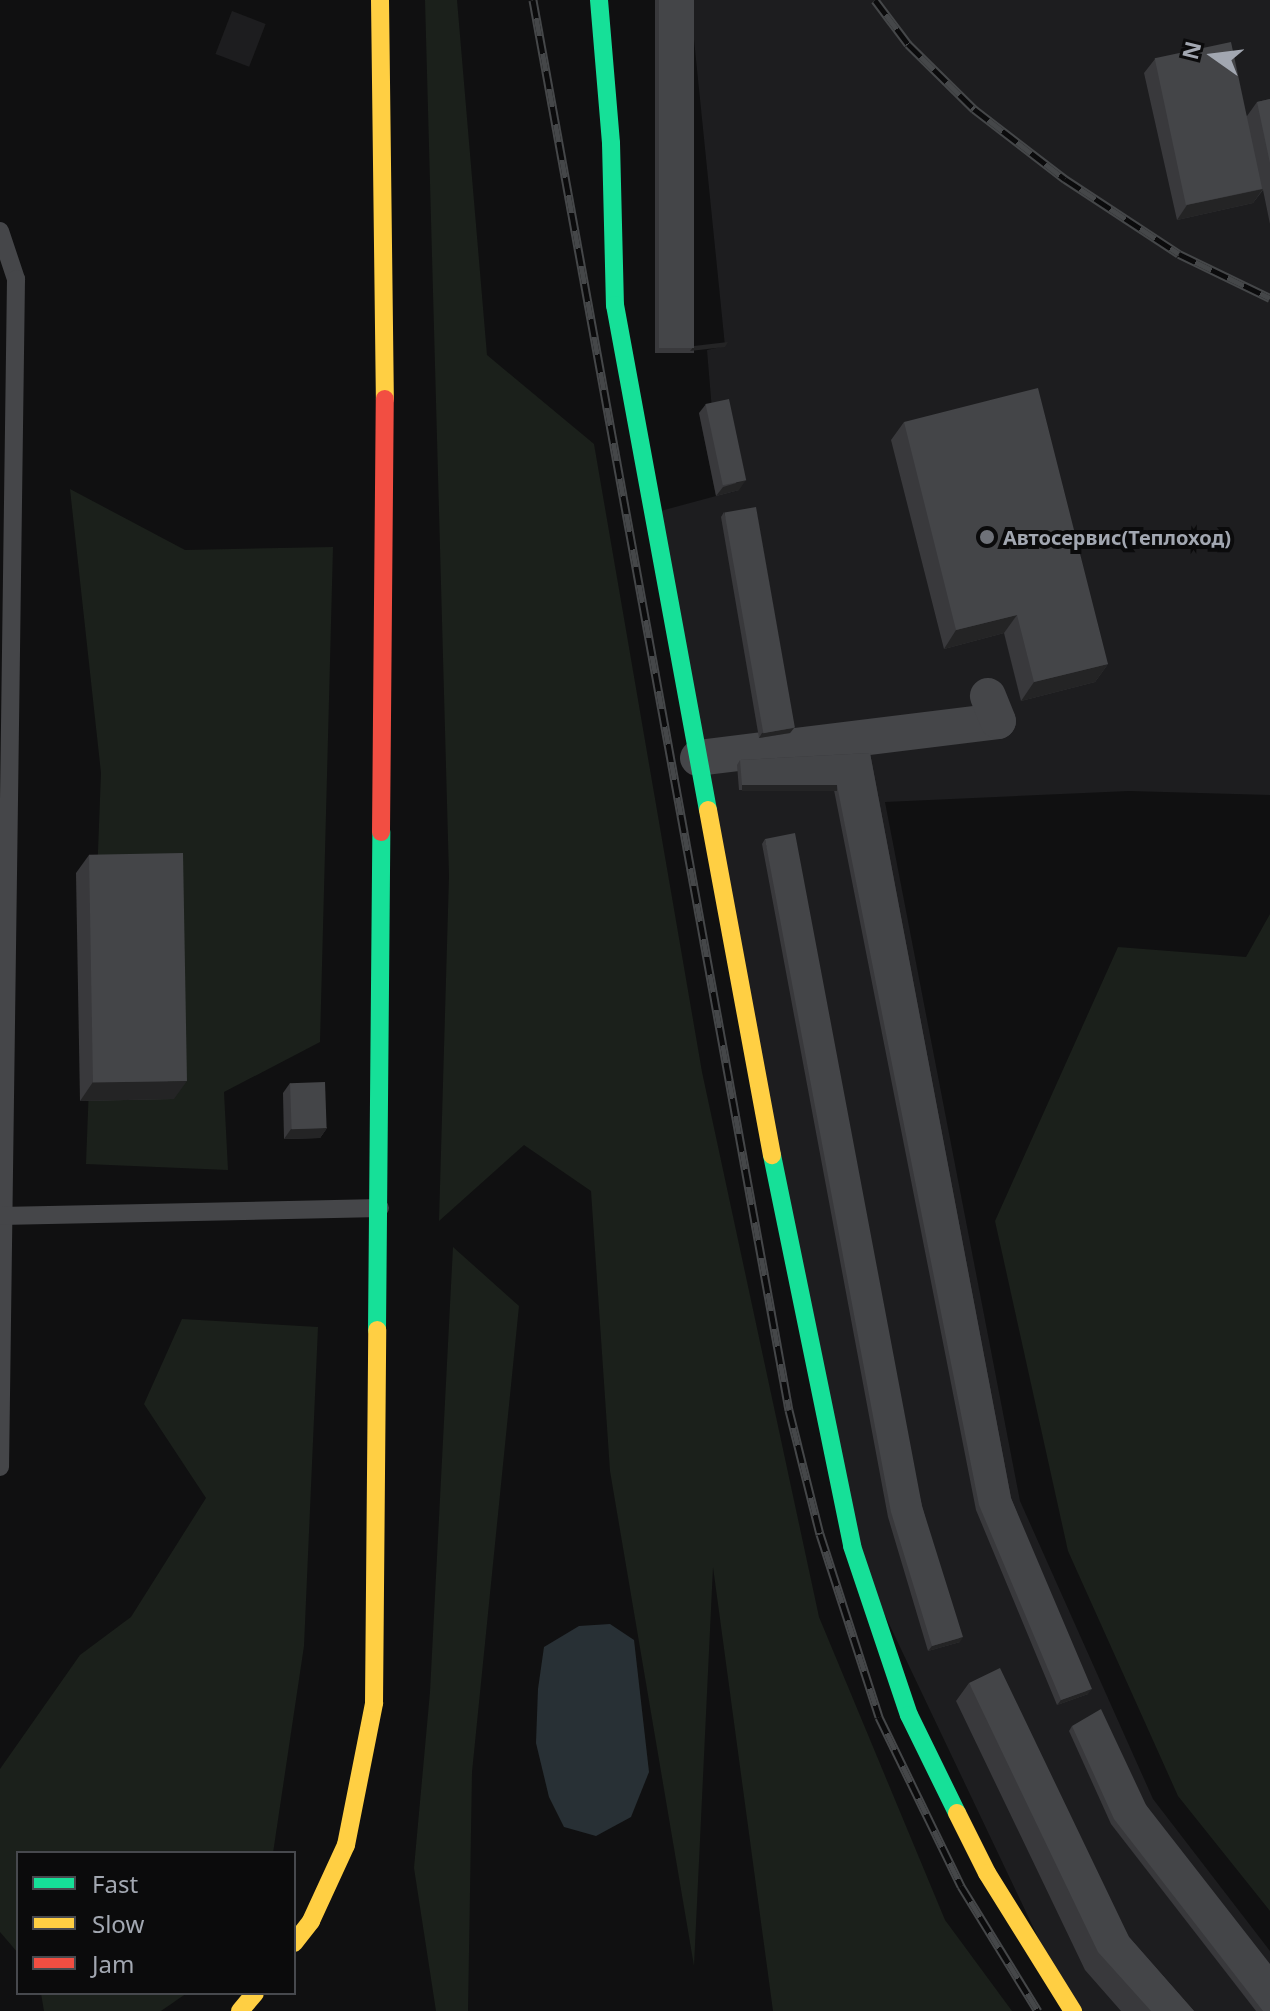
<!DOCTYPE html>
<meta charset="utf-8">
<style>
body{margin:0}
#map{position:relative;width:1270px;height:2011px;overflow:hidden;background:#101011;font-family:"Noto Sans",sans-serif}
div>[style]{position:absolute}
.built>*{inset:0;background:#1d1d1f;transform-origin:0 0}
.green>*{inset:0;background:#1b201b}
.water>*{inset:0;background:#283035}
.lane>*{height:18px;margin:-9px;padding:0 9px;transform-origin:9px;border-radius:9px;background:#454649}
.street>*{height:36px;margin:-18px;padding:0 18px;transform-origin:18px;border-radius:18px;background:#454649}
.fast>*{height:18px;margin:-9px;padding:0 9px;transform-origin:9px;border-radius:9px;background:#16e098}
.slow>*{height:18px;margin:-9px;padding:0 9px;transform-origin:9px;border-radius:9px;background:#ffcf43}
.jam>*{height:18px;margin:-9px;padding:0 9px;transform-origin:9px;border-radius:9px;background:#f24e42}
.rail>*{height:9px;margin-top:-4.5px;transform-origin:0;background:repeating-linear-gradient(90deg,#0b0b0c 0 18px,#454749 0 36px);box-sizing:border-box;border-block:2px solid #454749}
.wall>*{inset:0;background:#39393c;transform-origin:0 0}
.shaded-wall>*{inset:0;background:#242425;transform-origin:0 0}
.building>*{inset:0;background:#444548;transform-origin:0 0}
.dots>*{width:22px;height:22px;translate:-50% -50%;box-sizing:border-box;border:4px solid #0b0b0c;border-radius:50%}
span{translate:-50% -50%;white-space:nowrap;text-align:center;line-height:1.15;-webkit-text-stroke:8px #0b0b0c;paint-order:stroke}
.poi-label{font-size:20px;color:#a2a7b1;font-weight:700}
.left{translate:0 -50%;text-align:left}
.legend{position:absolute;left:16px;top:1851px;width:280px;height:144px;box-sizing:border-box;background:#0b0b0c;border:2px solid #47494e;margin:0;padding:10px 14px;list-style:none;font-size:24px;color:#a2a7b1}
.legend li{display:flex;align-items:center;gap:16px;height:40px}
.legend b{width:40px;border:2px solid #47494e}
.north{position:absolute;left:1174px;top:16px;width:80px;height:80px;-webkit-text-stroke:6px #0b0b0c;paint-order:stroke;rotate:284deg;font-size:22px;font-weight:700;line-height:32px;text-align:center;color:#a2a7b1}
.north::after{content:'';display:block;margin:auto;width:28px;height:36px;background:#a2a7b1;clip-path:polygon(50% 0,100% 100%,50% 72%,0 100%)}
</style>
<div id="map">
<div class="built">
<div style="clip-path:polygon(690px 0,1270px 0,1270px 795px,1129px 791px,885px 802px,1020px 1501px,1153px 1799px,1270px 1951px,1270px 2011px,1073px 2011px,852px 1546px,653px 513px,716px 496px,699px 413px,712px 410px,707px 350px,725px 346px)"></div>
<div style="left:232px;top:11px;width:36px;height:46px;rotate:21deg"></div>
</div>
<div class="green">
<div style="clip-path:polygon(425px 0,457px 0,487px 355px,594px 444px,702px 1072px,819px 1617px,945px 1920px,1012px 2011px,773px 2011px,713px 1567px,694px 1966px,610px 1471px,591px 1191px,524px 1145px,439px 1221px,449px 876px)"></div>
<div style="clip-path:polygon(70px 489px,185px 550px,333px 547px,320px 1042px,224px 1092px,228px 1170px,86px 1164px,101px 773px)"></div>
<div style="clip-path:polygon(1270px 914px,1270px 1911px,1178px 1796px,1068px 1551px,995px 1221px,1118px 947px,1246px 957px)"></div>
<div style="clip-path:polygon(453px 1247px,519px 1306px,472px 1772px,468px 2011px,436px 2011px,414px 1868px,430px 1692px)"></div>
<div style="clip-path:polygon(182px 1319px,318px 1327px,304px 1646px,273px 1853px,18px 1853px,18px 1953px,0 1932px,0 1769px,80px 1655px,131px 1617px,206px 1498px,144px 1404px)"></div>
<div style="clip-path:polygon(41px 1993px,187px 1993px,161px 2011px,44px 2011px)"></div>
</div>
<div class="water">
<div style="clip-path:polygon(610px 1624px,634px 1640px,649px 1772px,631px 1817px,596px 1836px,564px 1827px,549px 1797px,536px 1743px,538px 1689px,544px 1647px,579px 1626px)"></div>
</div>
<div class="lane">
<div style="left:0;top:231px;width:51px;rotate:71.6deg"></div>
<div style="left:16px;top:279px;width:1188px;rotate:90.77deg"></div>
<div style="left:0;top:1216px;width:380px;rotate:-1.2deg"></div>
</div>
<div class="street">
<div style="left:698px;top:758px;width:302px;rotate:-7deg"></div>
<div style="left:998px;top:721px;width:27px;rotate:-112deg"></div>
</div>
<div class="fast">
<div style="left:599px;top:0;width:144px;rotate:85.2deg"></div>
<div style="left:611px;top:143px;width:162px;rotate:88.6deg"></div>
<div style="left:615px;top:305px;width:513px;rotate:79.57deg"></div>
<div style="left:772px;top:1155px;width:399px;rotate:78.4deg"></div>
<div style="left:852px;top:1546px;width:178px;rotate:71.4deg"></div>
<div style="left:909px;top:1715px;width:109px;rotate:63.9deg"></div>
<div style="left:377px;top:1330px;width:498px;rotate:-89.5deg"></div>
</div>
<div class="slow">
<div style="left:380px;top:0;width:399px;rotate:89.3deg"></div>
<div style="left:708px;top:810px;width:351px;rotate:79.5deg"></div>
<div style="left:957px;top:1813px;width:67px;rotate:63.4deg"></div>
<div style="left:987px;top:1873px;width:163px;rotate:58.1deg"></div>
<div style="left:294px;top:1943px;width:28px;rotate:-52deg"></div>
<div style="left:311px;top:1921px;width:84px;rotate:-65.3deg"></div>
<div style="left:346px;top:1845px;width:145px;rotate:-78.8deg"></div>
<div style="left:374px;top:1703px;width:373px;rotate:-89.5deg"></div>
<div style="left:240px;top:2011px;width:23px;rotate:-50deg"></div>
</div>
<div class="jam">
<div style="left:381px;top:832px;width:433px;rotate:-89.5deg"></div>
</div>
<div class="rail">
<div style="left:533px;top:0;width:1433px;rotate:79.71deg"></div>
<div style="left:789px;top:1410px;width:128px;rotate:76deg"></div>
<div style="left:820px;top:1534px;width:192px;rotate:72.1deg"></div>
<div style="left:879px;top:1717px;width:188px;rotate:64.1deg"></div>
<div style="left:961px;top:1886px;width:147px;rotate:58.4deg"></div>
<div style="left:875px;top:0;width:55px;rotate:53.1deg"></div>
<div style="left:908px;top:44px;width:93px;rotate:44.6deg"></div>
<div style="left:974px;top:109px;width:115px;rotate:37.6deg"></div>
<div style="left:1065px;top:179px;width:136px;rotate:33.3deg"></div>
<div style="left:1179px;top:254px;width:101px;rotate:25.8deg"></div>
</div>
<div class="wall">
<div style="left:655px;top:0;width:39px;height:353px"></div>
<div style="clip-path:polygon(1155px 59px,1247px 116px,1257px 102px,1270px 99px,1270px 224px,1263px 190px,1253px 203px,1177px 220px,1144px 73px)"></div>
<div style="clip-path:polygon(706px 404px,739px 490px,716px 496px,699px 413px)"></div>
<div style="clip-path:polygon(904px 422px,1108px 664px,1095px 682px,1021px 701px,1004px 633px,944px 649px,891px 440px)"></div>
<div style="clip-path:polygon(724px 512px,794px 728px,790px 733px,759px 738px,721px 517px)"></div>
<div style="clip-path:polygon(870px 753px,1011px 1498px,1088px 1694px,1057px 1705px,976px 1510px,834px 790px,739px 790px,737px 765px,740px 760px)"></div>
<div style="clip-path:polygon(765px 839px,922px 1506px,960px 1642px,928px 1651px,888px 1517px,762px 844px)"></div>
<div style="clip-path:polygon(89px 855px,174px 1099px,80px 1101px,76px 873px)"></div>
<div style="clip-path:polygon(290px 1083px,327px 1128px,320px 1138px,284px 1139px,283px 1093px)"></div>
<div style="clip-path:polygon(969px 1683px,1129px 1937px,1194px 2011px,1121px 2011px,1085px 1970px,956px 1701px)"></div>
<div style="clip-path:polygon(1072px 1726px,1146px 1805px,1270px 2011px,1256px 2011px,1111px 1824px,1069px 1731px)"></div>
</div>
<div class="shaded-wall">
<div style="clip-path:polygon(1263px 189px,1253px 203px,1177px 220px,1187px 205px)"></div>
<div style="clip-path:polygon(728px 342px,725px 347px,690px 351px,694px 346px)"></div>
<div style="clip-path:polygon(746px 480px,739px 490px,716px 496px,723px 487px)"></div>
<div style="clip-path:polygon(1017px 615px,1004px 633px,944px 649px,956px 630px)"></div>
<div style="clip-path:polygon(1108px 664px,1095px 682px,1021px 701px,1034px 682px)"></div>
<div style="clip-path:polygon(794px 728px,790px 733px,759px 738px,762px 733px)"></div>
<div style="left:742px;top:785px;width:95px;height:6px"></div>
<div style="clip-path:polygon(187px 1081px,174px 1099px,80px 1101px,93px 1082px)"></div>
<div style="clip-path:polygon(327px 1128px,320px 1138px,284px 1139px,291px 1129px)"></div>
<div style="clip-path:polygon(963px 1637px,960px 1642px,928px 1651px,932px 1646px)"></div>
<div style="clip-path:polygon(1092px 1689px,1088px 1694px,1057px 1705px,1061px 1700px)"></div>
</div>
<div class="building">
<div style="left:659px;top:0;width:35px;height:348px"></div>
<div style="left:1231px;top:42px;width:150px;height:78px;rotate:78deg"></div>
<div style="clip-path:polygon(1270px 99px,1270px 163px,1257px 102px)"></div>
<div style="clip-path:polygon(1038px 388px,1108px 664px,1034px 682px,1017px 615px,956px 630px,904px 422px)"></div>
<div style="left:729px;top:399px;width:83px;height:24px;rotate:78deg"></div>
<div style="left:756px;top:507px;width:224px;height:32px;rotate:80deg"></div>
<div style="clip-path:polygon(870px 753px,1011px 1498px,1092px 1689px,1061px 1700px,979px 1505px,837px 785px,742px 785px,740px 760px)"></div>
<div style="clip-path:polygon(795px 833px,922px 1506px,963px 1637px,932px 1646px,891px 1512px,765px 839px)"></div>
<div style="left:183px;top:853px;width:228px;height:94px;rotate:89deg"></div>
<div style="left:325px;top:1082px;width:46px;height:35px;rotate:88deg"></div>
<div style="clip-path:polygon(1000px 1668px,1129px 1937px,1194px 2011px,1151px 2011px,1098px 1952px,969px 1683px)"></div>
<div style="clip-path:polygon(1101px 1709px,1146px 1805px,1270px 1964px,1270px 2011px,1263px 2011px,1114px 1819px,1072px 1726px)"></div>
</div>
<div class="dots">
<div style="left:987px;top:537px;background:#6f7279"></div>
</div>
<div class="poi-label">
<span class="left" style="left:1003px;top:537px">Автосервис(Теплоход)</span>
</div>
<ul class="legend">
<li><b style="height:10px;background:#16e098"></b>Fast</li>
<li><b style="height:10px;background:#ffcf43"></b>Slow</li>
<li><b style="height:10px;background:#f24e42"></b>Jam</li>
</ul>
<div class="north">N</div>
</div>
